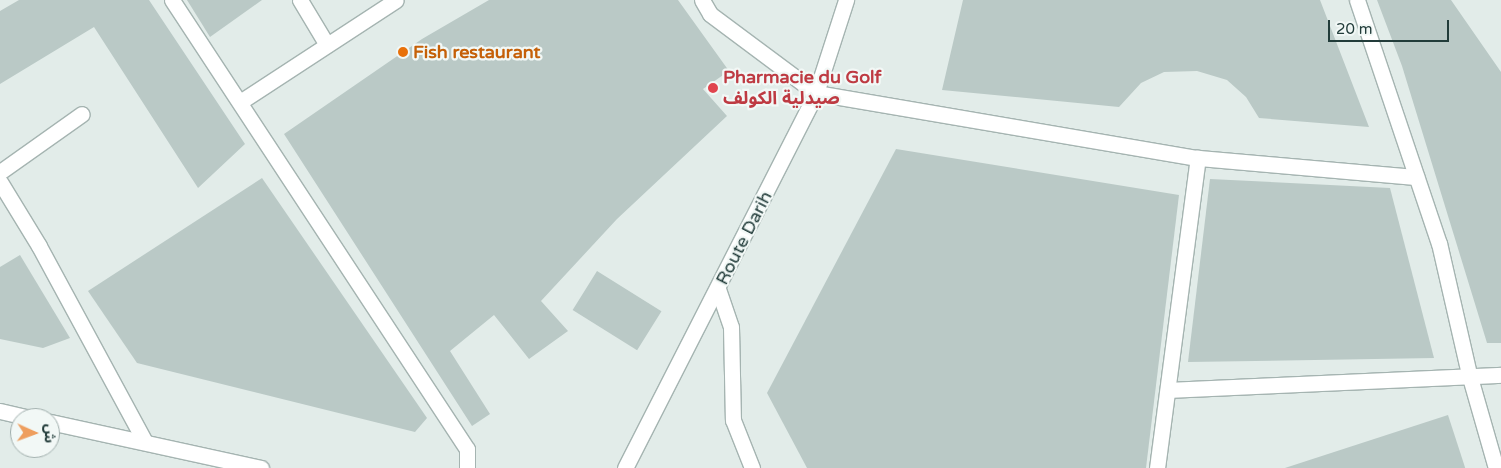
<!DOCTYPE html>
<meta charset="utf-8">
<style>
body{margin:0}
#map{position:relative;width:1501px;height:468px;overflow:hidden;background:#e2ece9;font-family:"Varela Round","Noto Sans Arabic",sans-serif}
div>[style]{position:absolute}
.building>*{inset:0;background:#bac9c6;transform-origin:0 0}
.roads{filter:drop-shadow(1px 0 #a5b4b1) drop-shadow(-1px 0 #a5b4b1) drop-shadow(0 1px #a5b4b1) drop-shadow(0 -1px #a5b4b1)}
.service>*{height:15px;margin:-7.5px;padding:0 7.5px;transform-origin:7.5px;border-radius:7.5px;background:#fff}
.minor>*{height:15px;margin:-7.5px;padding:0 7.5px;transform-origin:7.5px;border-radius:7.5px;background:#fff}
.tertiary>*{height:15px;margin:-7.5px;padding:0 7.5px;transform-origin:7.5px;border-radius:7.5px;background:#fff}
.secondary>*{height:15px;margin:-7.5px;padding:0 7.5px;transform-origin:7.5px;border-radius:7.5px;background:#fff}
.dots>*{width:14px;height:14px;translate:-50% -50%;box-sizing:border-box;border:2px solid #f2f8f6;border-radius:50%}
span{translate:-50% -50%;white-space:nowrap;text-align:center;line-height:1.15;-webkit-text-stroke:4.5px #f2f8f6;paint-order:stroke}
.food-label{font-size:18px;color:#c56008;font-weight:700}
.left{translate:0 -50%;text-align:left}
.health-label{font-size:18px;color:#be3a42;font-weight:700}
.street-label{font-size:18px;color:#223c3a}
.north{position:absolute;left:10px;top:408px;width:50px;height:50px;box-sizing:border-box;background:#f2f8f6;border:1px solid #9fadab;border-radius:50%;rotate:92deg;font-size:14px;font-weight:700;line-height:20px;text-align:center;color:#223c3a}
.north::after{content:'';display:block;margin:auto;width:18px;height:22px;background:#ee9e5e;clip-path:polygon(50% 0,100% 100%,50% 72%,0 100%)}
.scale{position:absolute;left:1328px;top:20px;width:121px;height:22px;box-sizing:border-box;border:2px solid #223c3a;border-top:0;padding-left:6px;font-size:15px;line-height:18px;white-space:nowrap;color:#223c3a;-webkit-text-stroke:4px #f2f8f6;paint-order:stroke}
</style>
<div id="map">
<div class="building">
<div style="clip-path:polygon(19px 0,149px 0,245px 144px,198px 188px,94px 27px,0 84px,0 11px)"></div>
<div style="clip-path:polygon(187px 0,262px 0,210px 37px)"></div>
<div style="clip-path:polygon(489px 0,678px 0,729px 71px,703px 89px,727px 116px,617px 219px,541px 301px,568px 331px,529px 359px,494px 315px,450px 351px,490px 414px,472px 426px,284px 134px,422px 39px)"></div>
<div style="clip-path:polygon(963px 0,1320px 0,1369px 127px,1259px 118px,1246px 97px,1227px 80px,1197px 71px,1164px 72px,1141px 83px,1119px 107px,942px 90px)"></div>
<div style="clip-path:polygon(1377px 0,1451px 0,1501px 72px,1501px 343px,1487px 343px,1402px 66px)"></div>
<div style="clip-path:polygon(896px 149px,1179px 195px,1146px 468px,807px 468px,767px 393px)"></div>
<div style="clip-path:polygon(262px 178px,427px 418px,415px 432px,137px 363px,88px 291px)"></div>
<div style="clip-path:polygon(1210px 179px,1390px 188px,1434px 358px,1188px 362px)"></div>
<div style="clip-path:polygon(20px 255px,70px 338px,43px 348px,0 339px,0 267px)"></div>
<div style="left:597px;top:271px;width:76px;height:46px;rotate:32deg"></div>
<div style="left:1448px;top:415px;width:56px;height:267px;rotate:72deg"></div>
</div>
<div class="roads">
<div class="service">
<div style="left:300px;top:0;width:52px;rotate:59deg"></div>
<div style="left:1357px;top:0;width:256px;rotate:71.4deg"></div>
<div style="left:1439px;top:243px;width:134px;rotate:77.1deg"></div>
<div style="left:1469px;top:374px;width:98px;rotate:74deg"></div>
<div style="left:816px;top:93px;width:387px;rotate:9.7deg"></div>
<div style="left:1198px;top:158px;width:219px;rotate:5deg"></div>
<div style="left:0;top:172px;width:100px;rotate:-35.3deg"></div>
<div style="left:0;top:182px;width:75px;rotate:58.6deg"></div>
<div style="left:39px;top:246px;width:223px;rotate:61.6deg"></div>
<div style="left:1169px;top:390px;width:332px;rotate:-2.6deg"></div>
<div style="left:1157px;top:468px;width:313px;rotate:-82.5deg"></div>
</div>
<div class="minor">
<div style="left:172px;top:0;width:537px;rotate:56.69deg"></div>
<div style="left:467px;top:449px;width:19px;rotate:90deg"></div>
<div style="left:702px;top:0;width:16px;rotate:60deg"></div>
<div style="left:710px;top:14px;width:132px;rotate:36.7deg"></div>
<div style="left:240px;top:102px;width:186px;rotate:-33.2deg"></div>
</div>
<div class="tertiary">
<div style="left:625px;top:468px;width:421px;rotate:-63deg"></div>
<div style="left:816px;top:93px;width:98px;rotate:-72.1deg"></div>
</div>
<div class="secondary">
<div style="left:718px;top:289px;width:40px;rotate:71.1deg"></div>
<div style="left:731px;top:327px;width:93px;rotate:88.8deg"></div>
<div style="left:733px;top:420px;width:52px;rotate:68.4deg"></div>
<div style="left:0;top:411px;width:32px;rotate:13deg"></div>
<div style="left:50px;top:422px;width:216px;rotate:12.3deg"></div>
</div>
</div>
<div class="dots">
<div style="left:403px;top:52px;background:#e8710a"></div>
<div style="left:713px;top:88px;background:#e0444e"></div>
</div>
<div class="food-label">
<span class="left" style="left:413px;top:52px">Fish restaurant</span>
</div>
<div class="health-label">
<span class="left" style="left:723px;top:88px">Pharmacie du Golf<br>صيدلية الكولف</span>
</div>
<div class="street-label">
<span style="left:744px;top:238px;rotate:-63deg">Route Darih</span>
</div>
<div class="north">ش</div>
<div class="scale">20 m</div>
</div>
